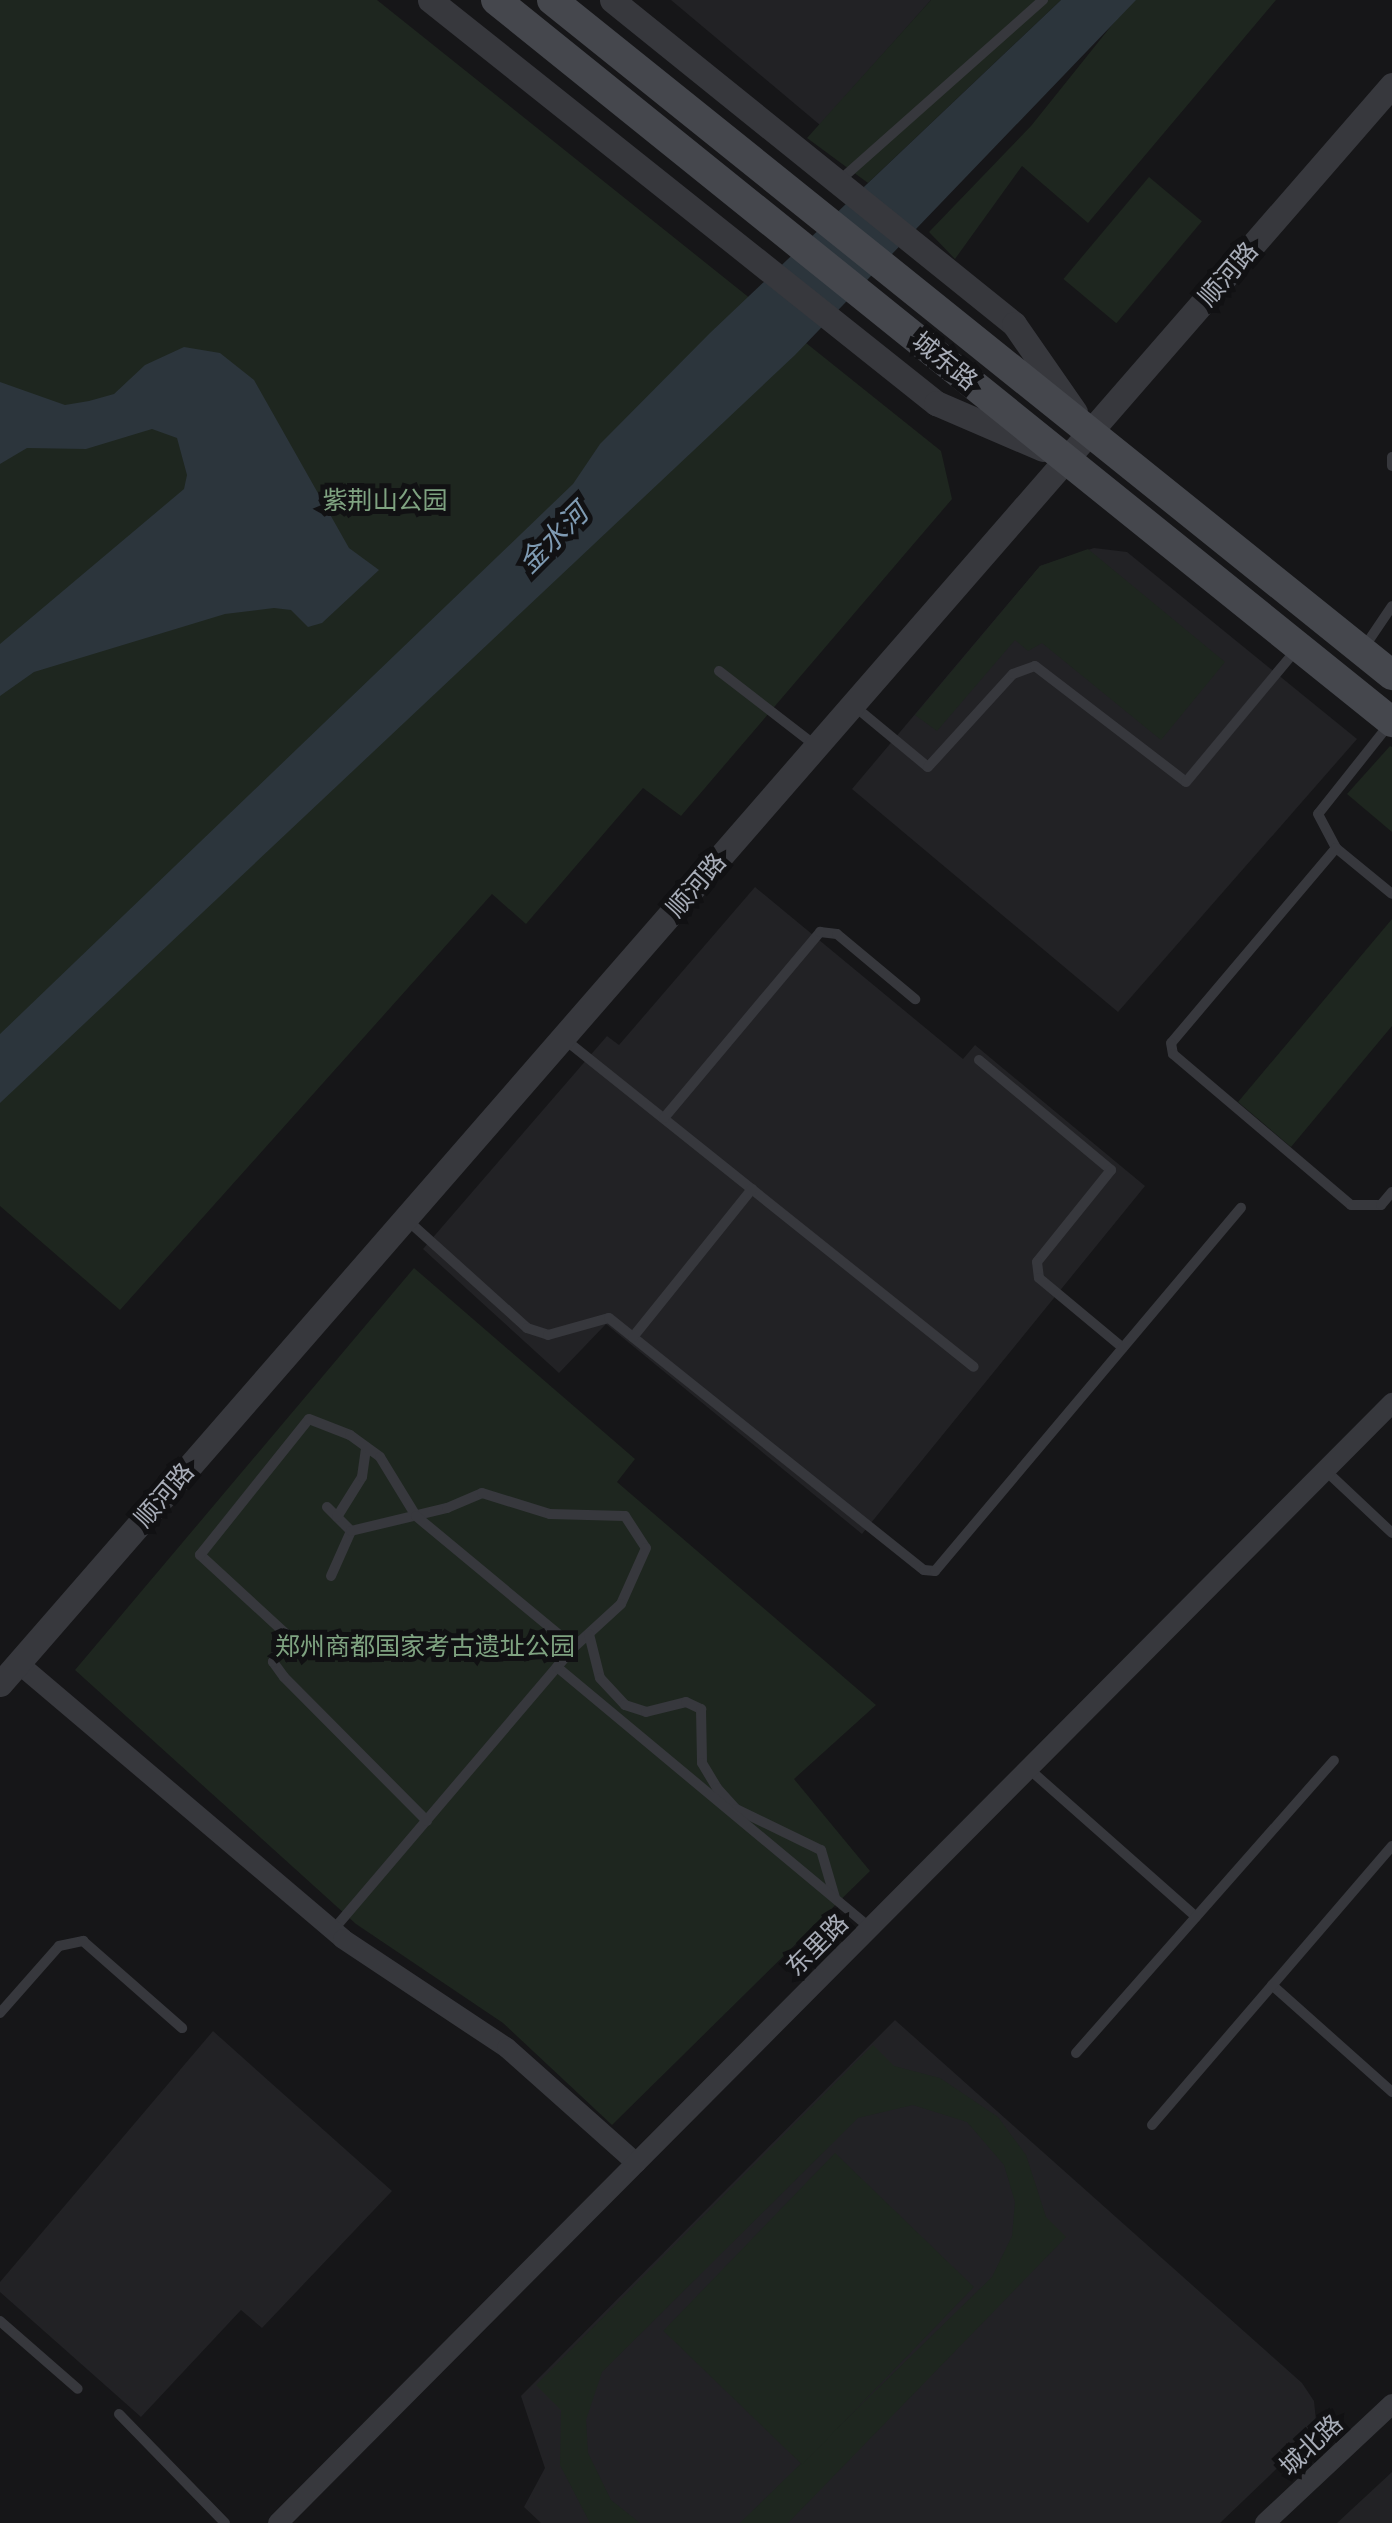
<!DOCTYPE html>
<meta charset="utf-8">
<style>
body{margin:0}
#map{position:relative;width:1392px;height:2523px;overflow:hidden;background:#161618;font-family:"Titillium Web","Noto Sans SC",sans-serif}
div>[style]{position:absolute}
.built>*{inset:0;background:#222225}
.green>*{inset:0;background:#1e261f;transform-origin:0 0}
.water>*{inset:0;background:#2c353c}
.service>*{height:10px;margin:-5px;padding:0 5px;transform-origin:5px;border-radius:5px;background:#37383d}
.minor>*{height:20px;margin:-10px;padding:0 10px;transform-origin:10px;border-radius:10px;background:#37383d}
.tertiary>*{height:25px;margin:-12.5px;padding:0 12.5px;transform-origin:12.5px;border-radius:12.5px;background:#37383d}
.secondary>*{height:30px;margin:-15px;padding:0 15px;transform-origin:15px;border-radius:15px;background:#45474d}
span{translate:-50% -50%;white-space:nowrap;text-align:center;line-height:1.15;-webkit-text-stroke:10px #111113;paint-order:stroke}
.street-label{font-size:25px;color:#a8adb8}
.park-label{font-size:25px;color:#7fa381}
.water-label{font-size:28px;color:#7f9bb3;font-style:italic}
</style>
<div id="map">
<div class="built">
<div style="clip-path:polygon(671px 0,931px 0,820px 125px)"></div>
<div style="clip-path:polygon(1094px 548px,1127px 552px,1357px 739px,1118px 1012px,852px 789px,1040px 566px)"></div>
<div style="clip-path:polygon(755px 887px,963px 1059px,975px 1045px,1145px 1186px,862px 1534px,606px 1324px,559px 1373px,423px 1249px,607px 1036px,619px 1045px)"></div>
<div style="clip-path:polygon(895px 2020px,1302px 2383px,1314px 2401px,1317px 2430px,1220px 2523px,541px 2523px,524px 2507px,545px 2468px,521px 2396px)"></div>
<div style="clip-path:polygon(213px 2031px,392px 2191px,262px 2328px,241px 2310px,141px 2417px,0 2292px,0 2282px)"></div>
<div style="clip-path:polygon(1392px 2472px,1392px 2523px,1337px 2523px)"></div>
</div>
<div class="green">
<div style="clip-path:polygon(0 0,377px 0,941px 451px,952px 499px,681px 816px,643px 788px,526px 924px,492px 894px,120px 1310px,0 1206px)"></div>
<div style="clip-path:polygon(931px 0,1061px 0,868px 183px,807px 138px)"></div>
<div style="clip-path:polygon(1132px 0,1276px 0,1088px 223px,1022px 166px,955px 259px,929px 232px,1031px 126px)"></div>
<div style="left:1149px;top:177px;width:69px;height:133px;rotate:40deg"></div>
<div style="clip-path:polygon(1088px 549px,1225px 662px,1161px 740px,1042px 643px,1028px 651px,1015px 640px,937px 731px,915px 715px,1040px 566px)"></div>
<div style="clip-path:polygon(1390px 746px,1392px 747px,1392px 832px,1347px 794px)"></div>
<div style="clip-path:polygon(1392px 919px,1392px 1026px,1291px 1147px,1238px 1102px)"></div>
<div style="clip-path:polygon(414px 1268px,635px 1459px,617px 1482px,876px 1705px,794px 1779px,870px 1871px,612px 2125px,503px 2023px,356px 1924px,75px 1670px)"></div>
<div style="clip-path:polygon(873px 2045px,894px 2066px,940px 2078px,998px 2117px,1026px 2155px,1046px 2217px,1066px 2237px,788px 2523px,740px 2523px,992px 2277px,1012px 2236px,1015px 2202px,1004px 2165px,967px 2122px,913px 2105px,858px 2118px,602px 2372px,586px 2420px,588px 2453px,611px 2500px,640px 2523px,590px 2523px,560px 2465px,561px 2410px,536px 2385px)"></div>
<div style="left:835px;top:2153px;width:193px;height:247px;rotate:44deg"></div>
</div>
<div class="water">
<div style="clip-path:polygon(1061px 0,1136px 0,795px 355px,0 1103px,0 1034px,573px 484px,600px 444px,710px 333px)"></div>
<div style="clip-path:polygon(184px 347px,220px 353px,254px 380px,349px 548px,379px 570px,322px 623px,308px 627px,291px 610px,274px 608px,225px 614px,34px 672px,0 696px,0 644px,184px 489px,187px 475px,177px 438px,152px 429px,86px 449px,27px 448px,0 464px,0 382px,65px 405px,89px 401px,114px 394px,145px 365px)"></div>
</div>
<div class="service">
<div style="left:839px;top:181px;width:273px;rotate:-41.6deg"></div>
<div style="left:1392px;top:457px;width:9px;rotate:90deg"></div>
<div style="left:1365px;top:646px;width:48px;rotate:-56deg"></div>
<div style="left:719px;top:671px;width:123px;rotate:37.7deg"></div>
<div style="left:853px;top:705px;width:97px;rotate:39.6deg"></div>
<div style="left:928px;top:767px;width:126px;rotate:-47.6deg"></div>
<div style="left:1013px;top:674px;width:23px;rotate:-20deg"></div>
<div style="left:1035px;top:666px;width:190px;rotate:37.5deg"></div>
<div style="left:1186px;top:782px;width:173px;rotate:-50.2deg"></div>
<div style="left:1391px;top:722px;width:117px;rotate:128.4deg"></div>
<div style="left:1318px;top:814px;width:38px;rotate:62deg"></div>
<div style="left:1336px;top:848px;width:72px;rotate:39.4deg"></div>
<div style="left:1336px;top:848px;width:255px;rotate:130.2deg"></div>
<div style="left:1171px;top:1043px;width:11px;rotate:80deg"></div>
<div style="left:1173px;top:1054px;width:233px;rotate:40.3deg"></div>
<div style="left:1351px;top:1205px;width:30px"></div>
<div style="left:1381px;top:1205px;width:17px;rotate:-50deg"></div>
<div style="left:563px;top:1038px;width:526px;rotate:38.68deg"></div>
<div style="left:979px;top:1060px;width:172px;rotate:39.8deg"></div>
<div style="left:1111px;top:1170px;width:118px;rotate:128.8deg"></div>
<div style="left:1037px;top:1262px;width:16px;rotate:83deg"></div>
<div style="left:1039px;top:1278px;width:109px;rotate:39.8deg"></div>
<div style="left:664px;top:1118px;width:243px;rotate:-50deg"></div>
<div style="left:820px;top:932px;width:17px;rotate:7deg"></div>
<div style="left:837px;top:934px;width:102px;rotate:39.8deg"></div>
<div style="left:406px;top:1219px;width:163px;rotate:42deg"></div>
<div style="left:527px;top:1328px;width:22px;rotate:18deg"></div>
<div style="left:548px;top:1335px;width:63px;rotate:-15.6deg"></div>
<div style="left:609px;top:1318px;width:403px;rotate:38.7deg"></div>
<div style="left:924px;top:1570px;width:11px;rotate:5deg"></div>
<div style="left:935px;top:1571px;width:475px;rotate:-49.9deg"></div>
<div style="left:633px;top:1337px;width:190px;rotate:-51.2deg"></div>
<div style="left:1325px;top:1470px;width:92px;rotate:43.2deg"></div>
<div style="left:327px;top:1507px;width:34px;rotate:45deg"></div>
<div style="left:337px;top:1517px;width:47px;rotate:-58deg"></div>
<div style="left:362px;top:1477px;width:30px;rotate:-82deg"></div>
<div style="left:331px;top:1576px;width:49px;rotate:-66deg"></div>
<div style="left:351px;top:1531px;width:99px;rotate:-13.5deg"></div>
<div style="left:447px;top:1508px;width:38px;rotate:-23deg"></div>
<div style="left:482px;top:1493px;width:71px;rotate:17.2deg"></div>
<div style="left:550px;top:1514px;width:75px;rotate:1.5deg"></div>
<div style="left:625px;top:1516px;width:38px;rotate:57deg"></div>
<div style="left:646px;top:1548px;width:61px;rotate:114.1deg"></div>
<div style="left:621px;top:1604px;width:64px;rotate:137.5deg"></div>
<div style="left:574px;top:1647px;width:372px;rotate:130.4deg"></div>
<div style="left:589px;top:1634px;width:45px;rotate:76deg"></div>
<div style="left:600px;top:1678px;width:37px;rotate:47deg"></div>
<div style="left:625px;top:1705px;width:22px;rotate:18deg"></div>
<div style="left:646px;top:1712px;width:41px;rotate:-14deg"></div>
<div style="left:686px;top:1702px;width:17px;rotate:25deg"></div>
<div style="left:701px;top:1709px;width:54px;rotate:88.9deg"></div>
<div style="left:702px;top:1763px;width:29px;rotate:59deg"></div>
<div style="left:717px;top:1788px;width:28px;rotate:48deg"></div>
<div style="left:736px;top:1809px;width:94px;rotate:25.8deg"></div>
<div style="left:821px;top:1850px;width:50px;rotate:73.7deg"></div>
<div style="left:557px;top:1667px;width:406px;rotate:39.8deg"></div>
<div style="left:1029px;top:1769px;width:223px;rotate:41.5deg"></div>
<div style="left:427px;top:1821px;width:203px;rotate:-134.8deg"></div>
<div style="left:284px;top:1677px;width:19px;rotate:-126deg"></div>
<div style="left:273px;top:1662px;width:31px;rotate:-65deg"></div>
<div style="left:286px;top:1634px;width:117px;rotate:-137.4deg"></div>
<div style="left:200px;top:1555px;width:174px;rotate:-51.3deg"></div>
<div style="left:309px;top:1419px;width:44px;rotate:21.3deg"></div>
<div style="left:350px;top:1435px;width:37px;rotate:36deg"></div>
<div style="left:380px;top:1457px;width:69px;rotate:58.6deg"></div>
<div style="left:416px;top:1516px;width:205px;rotate:39.7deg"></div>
<div style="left:1272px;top:1985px;width:161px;rotate:41.7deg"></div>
<div style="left:0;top:2013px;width:89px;rotate:-48.6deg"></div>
<div style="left:59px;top:1946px;width:25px;rotate:-12deg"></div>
<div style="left:83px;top:1941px;width:132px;rotate:41.3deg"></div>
<div style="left:1076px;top:2053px;width:390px;rotate:-48.6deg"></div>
<div style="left:1152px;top:2125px;width:368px;rotate:-49.3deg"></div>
<div style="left:0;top:2321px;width:103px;rotate:41.1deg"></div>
<div style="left:119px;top:2414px;width:152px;rotate:45.8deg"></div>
</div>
<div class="minor">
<div style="left:18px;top:1663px;width:426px;rotate:40.3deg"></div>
<div style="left:343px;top:1939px;width:197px;rotate:33.6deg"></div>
<div style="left:507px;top:2048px;width:173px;rotate:41.7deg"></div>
<div style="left:278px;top:2523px;width:1580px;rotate:-45.15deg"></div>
<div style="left:1265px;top:2523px;width:174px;rotate:-43.1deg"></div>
</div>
<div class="tertiary">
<div style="left:430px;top:0;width:647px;rotate:38.54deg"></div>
<div style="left:936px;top:403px;width:116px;rotate:23.3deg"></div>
<div style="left:612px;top:0;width:516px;rotate:38.87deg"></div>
<div style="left:1014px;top:324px;width:107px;rotate:55.3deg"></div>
<div style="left:0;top:1684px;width:2120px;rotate:-48.96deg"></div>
</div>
<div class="secondary">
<div style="left:496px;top:0;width:1151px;rotate:38.86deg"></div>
<div style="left:552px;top:0;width:1078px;rotate:38.78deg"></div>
</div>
<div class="street-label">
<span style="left:1228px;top:274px;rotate:-49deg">顺河路</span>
<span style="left:945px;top:361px;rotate:39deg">城东路</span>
<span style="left:696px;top:885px;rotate:-49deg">顺河路</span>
<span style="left:164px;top:1495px;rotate:-49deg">顺河路</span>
<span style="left:817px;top:1945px;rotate:-45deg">东里路</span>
<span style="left:1311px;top:2445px;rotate:-43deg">城北路</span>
</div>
<div class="park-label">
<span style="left:385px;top:500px">紫荆山公园</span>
<span style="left:425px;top:1646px">郑州商都国家考古遗址公园</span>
</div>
<div class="water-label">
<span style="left:553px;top:538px;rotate:-45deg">金水河</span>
</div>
</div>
